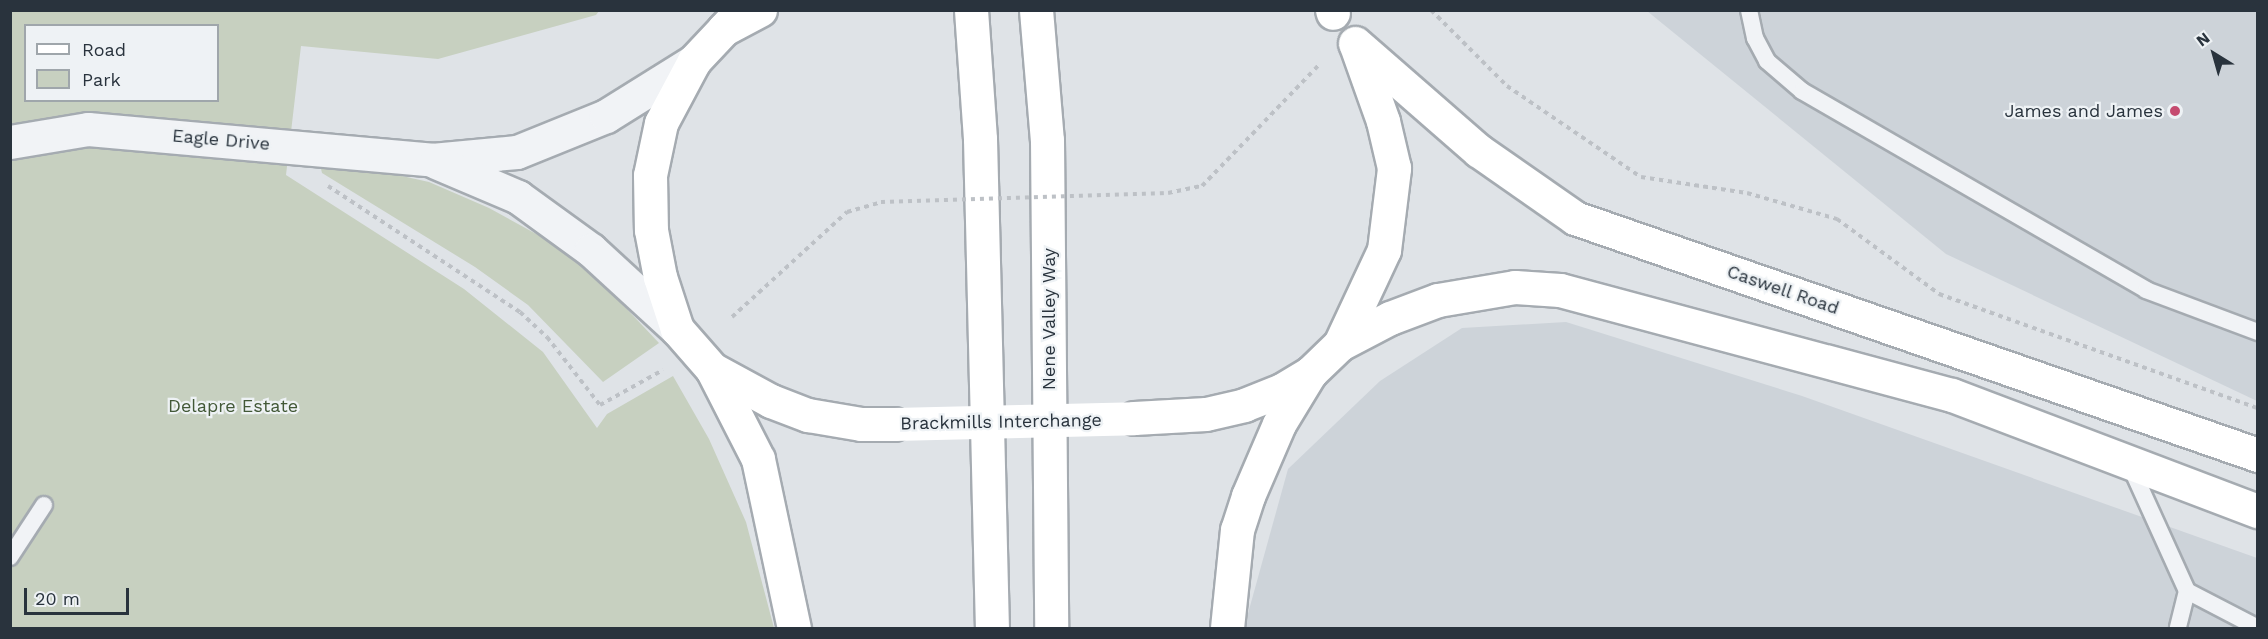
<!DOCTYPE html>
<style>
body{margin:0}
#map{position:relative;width:2268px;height:639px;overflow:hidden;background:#dfe3e7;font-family:"Work Sans",sans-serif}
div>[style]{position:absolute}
.built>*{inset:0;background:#cdd3d9}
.green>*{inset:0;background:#c7d0c0}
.path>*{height:4px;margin-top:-2px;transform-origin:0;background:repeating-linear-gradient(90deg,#bdc1c6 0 4.5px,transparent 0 9px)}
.roads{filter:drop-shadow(2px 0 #a5abb1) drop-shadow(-2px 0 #a5abb1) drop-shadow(0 2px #a5abb1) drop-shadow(0 -2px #a5abb1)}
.lane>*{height:16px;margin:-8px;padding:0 8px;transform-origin:8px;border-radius:8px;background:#f1f3f6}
.street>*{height:33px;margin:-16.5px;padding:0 16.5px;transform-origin:16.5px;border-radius:16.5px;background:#f1f3f6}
.secondary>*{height:33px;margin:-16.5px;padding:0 16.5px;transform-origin:16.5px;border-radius:16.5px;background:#fff}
.highway>*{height:33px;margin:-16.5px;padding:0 16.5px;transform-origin:16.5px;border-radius:16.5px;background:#fff}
.path-bridge>*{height:4px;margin-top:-2px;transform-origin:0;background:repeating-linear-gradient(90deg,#bdc1c6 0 4.5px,transparent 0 9px)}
.secondary-bridge>*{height:33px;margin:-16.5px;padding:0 16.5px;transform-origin:16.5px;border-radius:16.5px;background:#fff}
.dots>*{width:16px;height:16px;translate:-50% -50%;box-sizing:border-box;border:3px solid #eef2f5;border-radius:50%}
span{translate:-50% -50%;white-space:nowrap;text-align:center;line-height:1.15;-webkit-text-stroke:4.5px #eef2f5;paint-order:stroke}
.poi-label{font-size:18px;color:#29333d}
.right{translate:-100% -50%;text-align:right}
.street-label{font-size:18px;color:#29333d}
.park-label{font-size:18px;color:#425837}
.frame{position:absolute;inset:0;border:12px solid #29333d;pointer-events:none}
.legend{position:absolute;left:24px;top:24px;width:195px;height:78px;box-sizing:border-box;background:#eef2f5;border:2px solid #9fa6ab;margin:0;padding:8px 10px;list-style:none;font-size:18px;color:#29333d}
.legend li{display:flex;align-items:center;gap:12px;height:30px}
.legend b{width:30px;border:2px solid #9fa6ab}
.north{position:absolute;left:2184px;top:24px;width:60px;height:60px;-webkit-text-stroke:4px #eef2f5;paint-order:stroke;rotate:323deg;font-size:16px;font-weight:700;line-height:24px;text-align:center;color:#29333d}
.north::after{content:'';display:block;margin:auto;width:21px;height:27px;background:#29333d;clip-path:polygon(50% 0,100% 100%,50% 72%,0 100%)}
.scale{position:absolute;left:24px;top:588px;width:105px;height:27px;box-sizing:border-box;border:3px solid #29333d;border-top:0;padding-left:8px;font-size:18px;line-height:21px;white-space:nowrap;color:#29333d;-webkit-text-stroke:4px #eef2f5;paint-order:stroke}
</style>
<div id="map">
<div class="built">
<div style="clip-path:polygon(1647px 11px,2257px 11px,2257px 401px,1946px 254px)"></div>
<div style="clip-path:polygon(1566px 322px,1802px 396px,2257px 558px,2257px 628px,1244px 628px,1288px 469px,1380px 381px,1462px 328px)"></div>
</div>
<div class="green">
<div style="clip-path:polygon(evenodd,10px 11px,599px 11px,596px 15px,438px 59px,301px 46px,286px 175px,464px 289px,543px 352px,597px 428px,607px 414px,673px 376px,709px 439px,746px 522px,774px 628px,11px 628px,10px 11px,26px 26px,218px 26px,218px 100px,26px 100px,26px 26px)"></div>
<div style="clip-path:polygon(320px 165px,366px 168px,429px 182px,489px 208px,549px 241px,605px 286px,659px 343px,603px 382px,528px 305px,475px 267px,322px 173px)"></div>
</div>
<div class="path">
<div style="left:1431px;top:10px;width:107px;rotate:45deg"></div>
<div style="left:1507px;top:86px;width:162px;rotate:34.2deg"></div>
<div style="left:1641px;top:177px;width:107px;rotate:8.6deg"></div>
<div style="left:1747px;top:193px;width:94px;rotate:16.1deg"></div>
<div style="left:1837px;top:219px;width:127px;rotate:36.3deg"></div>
<div style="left:1939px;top:294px;width:339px;rotate:19.7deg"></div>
<div style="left:328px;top:186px;width:230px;rotate:33.3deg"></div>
<div style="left:520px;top:312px;width:37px;rotate:43deg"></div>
<div style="left:547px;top:337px;width:86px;rotate:52.1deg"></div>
<div style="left:600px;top:405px;width:72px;rotate:-29.1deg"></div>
<div style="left:1168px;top:193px;width:35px;rotate:-12deg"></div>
<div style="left:1202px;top:186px;width:168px;rotate:-46deg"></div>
<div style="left:732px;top:317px;width:156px;rotate:-42.4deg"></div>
<div style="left:847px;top:212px;width:35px;rotate:-16deg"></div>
</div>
<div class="roads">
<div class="lane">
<div style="left:1749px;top:10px;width:29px;rotate:78deg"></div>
<div style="left:1755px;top:38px;width:26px;rotate:62deg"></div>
<div style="left:1767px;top:61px;width:46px;rotate:40.6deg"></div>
<div style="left:1802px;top:91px;width:397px;rotate:30deg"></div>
<div style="left:2146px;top:290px;width:120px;rotate:20.6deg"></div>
<div style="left:2129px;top:463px;width:141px;rotate:65.6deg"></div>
<div style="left:2187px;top:591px;width:38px;rotate:104deg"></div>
<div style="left:10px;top:557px;width:62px;rotate:-56.8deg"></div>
<div style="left:2187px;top:591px;width:80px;rotate:27.5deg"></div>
</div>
<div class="street">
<div style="left:10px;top:142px;width:79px;rotate:-9.5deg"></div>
<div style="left:88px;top:129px;width:345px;rotate:5.1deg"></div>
<div style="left:432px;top:160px;width:85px;rotate:-5.4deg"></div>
<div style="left:517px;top:152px;width:96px;rotate:-22deg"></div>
<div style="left:606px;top:116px;width:104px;rotate:-32deg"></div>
<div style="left:436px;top:162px;width:89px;rotate:23.1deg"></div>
<div style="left:518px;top:197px;width:90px;rotate:36deg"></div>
<div style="left:591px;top:250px;width:117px;rotate:42.6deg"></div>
</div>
<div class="secondary">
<div style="left:760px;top:10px;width:41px;rotate:152.2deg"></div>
<div style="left:724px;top:29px;width:44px;rotate:133.2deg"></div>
<div style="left:694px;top:61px;width:70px;rotate:118deg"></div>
<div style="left:661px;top:123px;width:53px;rotate:101.9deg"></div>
<div style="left:650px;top:175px;width:55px;rotate:89deg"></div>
<div style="left:651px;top:230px;width:48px;rotate:79.2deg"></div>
<div style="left:660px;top:277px;width:55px;rotate:71.9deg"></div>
<div style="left:677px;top:329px;width:53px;rotate:48.8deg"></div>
<div style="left:712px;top:369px;width:67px;rotate:28.5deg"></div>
<div style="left:771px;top:401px;width:40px;rotate:21deg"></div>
<div style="left:808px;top:415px;width:54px;rotate:9.6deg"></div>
<div style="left:861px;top:424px;width:33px"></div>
<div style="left:1355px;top:43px;width:164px;rotate:41.1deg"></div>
<div style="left:1479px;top:151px;width:117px;rotate:34.9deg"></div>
<div style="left:1575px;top:218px;width:723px;rotate:19.14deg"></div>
<div style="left:1340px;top:344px;width:56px;rotate:-27.5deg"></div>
<div style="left:1390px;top:318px;width:51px;rotate:-20.6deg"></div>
<div style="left:1438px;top:300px;width:78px;rotate:-9.6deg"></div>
<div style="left:1515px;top:287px;width:45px;rotate:3.8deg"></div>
<div style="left:1560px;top:290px;width:406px;rotate:15deg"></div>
<div style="left:1952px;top:395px;width:327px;rotate:20.8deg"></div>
<div style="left:1134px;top:418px;width:72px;rotate:-3.2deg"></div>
<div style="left:1206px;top:414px;width:39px;rotate:-13deg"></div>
<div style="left:1244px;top:405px;width:41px;rotate:-21.5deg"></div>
<div style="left:1282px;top:390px;width:33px;rotate:-31deg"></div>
<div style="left:1310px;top:373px;width:42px;rotate:-44deg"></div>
<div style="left:1340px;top:344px;width:104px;rotate:-64.9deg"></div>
<div style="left:1384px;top:250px;width:83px;rotate:-83deg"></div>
<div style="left:1394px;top:168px;width:48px;rotate:-103.2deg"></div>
<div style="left:1383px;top:121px;width:81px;rotate:-109.6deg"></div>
</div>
<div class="highway">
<div style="left:971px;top:10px;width:129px;rotate:86deg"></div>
<div style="left:980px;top:139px;width:489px;rotate:88.6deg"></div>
<div style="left:1036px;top:10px;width:130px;rotate:85.2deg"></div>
<div style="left:1047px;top:140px;width:488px;rotate:89.5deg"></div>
<div style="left:1332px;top:10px;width:3px;rotate:72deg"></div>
<div style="left:724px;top:29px;width:25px;rotate:-48deg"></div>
<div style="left:712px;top:369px;width:101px;rotate:62.9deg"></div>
<div style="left:758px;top:459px;width:173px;rotate:78deg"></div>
<div style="left:1227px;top:628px;width:99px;rotate:-84.2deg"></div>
<div style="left:1237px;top:530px;width:36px;rotate:-72deg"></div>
<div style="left:1248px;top:496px;width:78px;rotate:-66.7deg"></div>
<div style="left:1279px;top:424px;width:60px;rotate:-58.7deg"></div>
</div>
</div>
<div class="path-bridge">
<div style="left:881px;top:202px;width:287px;rotate:-1.8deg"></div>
</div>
<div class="secondary-bridge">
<div style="left:894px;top:424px;width:240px;rotate:-1.4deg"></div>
</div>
<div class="dots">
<div style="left:2175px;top:111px;background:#c54b70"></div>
</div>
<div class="poi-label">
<span class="right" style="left:2163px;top:111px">James and James</span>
</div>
<div class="street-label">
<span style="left:221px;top:140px;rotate:5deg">Eagle Drive</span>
<span style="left:1783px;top:290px;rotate:19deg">Caswell Road</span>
<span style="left:1049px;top:319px;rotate:-90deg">Nene Valley Way</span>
<span style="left:1001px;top:422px;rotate:-1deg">Brackmills Interchange</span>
</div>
<div class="park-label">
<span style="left:233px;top:406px">Delapre Estate</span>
</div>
<div class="frame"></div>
<ul class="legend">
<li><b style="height:8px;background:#fff"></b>Road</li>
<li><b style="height:16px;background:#c7d0c0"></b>Park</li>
</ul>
<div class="north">N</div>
<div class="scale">20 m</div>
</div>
